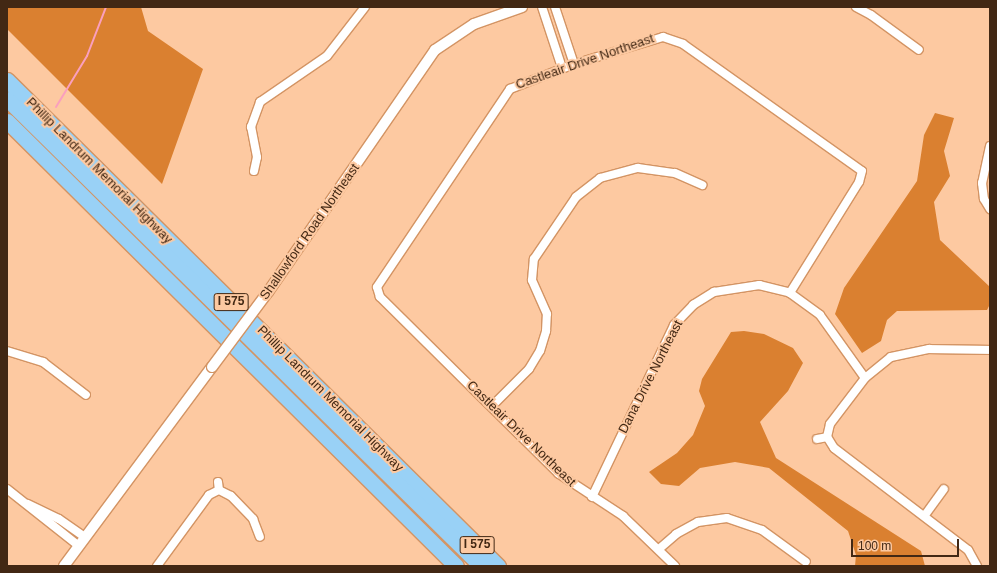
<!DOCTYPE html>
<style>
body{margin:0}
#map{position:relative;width:997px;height:573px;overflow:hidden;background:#fdc9a1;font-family:Arial,sans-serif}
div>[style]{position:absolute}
.forest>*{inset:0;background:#da8030}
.stream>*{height:2px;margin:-1px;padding:0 1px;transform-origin:1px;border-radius:1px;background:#fa9fbe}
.roads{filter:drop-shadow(1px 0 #d39464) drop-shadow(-1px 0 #d39464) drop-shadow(0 1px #d39464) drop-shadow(0 -1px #d39464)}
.minor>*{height:8px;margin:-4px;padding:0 4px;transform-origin:4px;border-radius:4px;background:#fff}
.tertiary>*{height:10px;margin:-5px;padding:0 5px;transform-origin:5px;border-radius:5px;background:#fff}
.motorway>*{height:15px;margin:-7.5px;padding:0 7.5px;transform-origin:7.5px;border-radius:7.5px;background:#99d1f6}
.bridges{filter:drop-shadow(1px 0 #d39464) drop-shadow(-1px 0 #d39464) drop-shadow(0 1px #d39464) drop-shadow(0 -1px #d39464)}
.tertiary-bridge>*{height:10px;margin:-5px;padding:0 5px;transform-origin:5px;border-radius:5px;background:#fff}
span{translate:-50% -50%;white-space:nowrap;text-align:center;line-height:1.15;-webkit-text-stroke:4px #fdc9a1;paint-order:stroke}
.shield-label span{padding:1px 3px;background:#fdc9a1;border:1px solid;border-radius:3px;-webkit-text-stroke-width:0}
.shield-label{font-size:12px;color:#422814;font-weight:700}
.street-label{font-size:13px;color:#422814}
.frame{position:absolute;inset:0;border:8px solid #422814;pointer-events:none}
.scale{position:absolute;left:851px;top:539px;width:108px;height:18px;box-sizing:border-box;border:2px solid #422814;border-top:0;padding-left:5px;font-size:12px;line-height:14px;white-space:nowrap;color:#422814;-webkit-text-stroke:3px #fdc9a1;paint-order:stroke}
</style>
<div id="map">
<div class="forest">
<div style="clip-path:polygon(7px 7px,141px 7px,148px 31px,203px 69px,162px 184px,7px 29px)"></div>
<div style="clip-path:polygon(935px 113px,954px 118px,944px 151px,950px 176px,934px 202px,940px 240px,990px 287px,990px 304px,987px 310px,897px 311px,887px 320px,881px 341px,862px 353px,835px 314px,844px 288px,917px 181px,924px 135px)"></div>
<div style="clip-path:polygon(744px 331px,764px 334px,793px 348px,803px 363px,788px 391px,760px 422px,776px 458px,921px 551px,925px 566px,855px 566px,856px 555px,848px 531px,769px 468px,735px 462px,700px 468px,679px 486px,661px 484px,649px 472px,677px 453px,693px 435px,705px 406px,699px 391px,702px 379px,731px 332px)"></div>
</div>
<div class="stream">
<div style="left:56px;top:107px;width:60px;rotate:-58.7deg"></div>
<div style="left:87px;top:56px;width:53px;rotate:-68.8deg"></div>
</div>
<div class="roads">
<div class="minor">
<div style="left:542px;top:7px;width:64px;rotate:71.8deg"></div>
<div style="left:555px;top:7px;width:60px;rotate:71.6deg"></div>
<div style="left:856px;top:7px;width:17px;rotate:28deg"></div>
<div style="left:871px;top:15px;width:59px;rotate:36.1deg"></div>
<div style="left:990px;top:146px;width:38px;rotate:102deg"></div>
<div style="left:982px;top:183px;width:16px;rotate:83deg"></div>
<div style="left:984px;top:199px;width:12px;rotate:59deg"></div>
<div style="left:254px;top:171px;width:14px;rotate:-78deg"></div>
<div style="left:257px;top:157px;width:31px;rotate:-101deg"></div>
<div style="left:251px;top:127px;width:27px;rotate:-70deg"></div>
<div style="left:260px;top:102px;width:81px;rotate:-34.5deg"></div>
<div style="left:327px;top:56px;width:62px;rotate:-52.2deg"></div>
<div style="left:7px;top:351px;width:38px;rotate:17deg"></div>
<div style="left:43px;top:362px;width:54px;rotate:37.5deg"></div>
<div style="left:492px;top:406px;width:52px;rotate:-45deg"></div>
<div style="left:529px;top:369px;width:21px;rotate:-59deg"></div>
<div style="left:540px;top:351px;width:21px;rotate:-73deg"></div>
<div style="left:546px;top:331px;width:17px;rotate:-87deg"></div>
<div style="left:547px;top:314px;width:37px;rotate:-114deg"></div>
<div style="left:532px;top:280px;width:21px;rotate:-85deg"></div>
<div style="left:534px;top:259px;width:75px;rotate:-55.9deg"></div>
<div style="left:576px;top:197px;width:31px;rotate:-38deg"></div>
<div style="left:600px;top:178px;width:39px;rotate:-15deg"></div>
<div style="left:638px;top:168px;width:37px;rotate:8deg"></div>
<div style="left:675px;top:173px;width:30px;rotate:24deg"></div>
<div style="left:817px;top:439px;width:10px;rotate:-11deg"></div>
<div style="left:218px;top:482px;width:8px;rotate:83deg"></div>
<div style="left:7px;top:489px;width:92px;rotate:38.4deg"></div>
<div style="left:592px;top:497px;width:191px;rotate:-64.5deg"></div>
<div style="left:674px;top:325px;width:28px;rotate:-46deg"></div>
<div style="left:693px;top:305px;width:25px;rotate:-32deg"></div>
<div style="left:714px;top:292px;width:46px;rotate:-8.8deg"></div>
<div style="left:759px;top:285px;width:32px;rotate:14deg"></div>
<div style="left:790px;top:293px;width:37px;rotate:36deg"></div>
<div style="left:820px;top:315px;width:77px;rotate:54.5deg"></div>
<div style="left:28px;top:504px;width:34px;rotate:26deg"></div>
<div style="left:59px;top:519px;width:32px;rotate:35deg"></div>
<div style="left:925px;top:515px;width:32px;rotate:-54deg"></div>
<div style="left:659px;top:549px;width:23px;rotate:-41deg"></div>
<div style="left:676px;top:534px;width:25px;rotate:-29deg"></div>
<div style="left:698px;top:522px;width:29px;rotate:-8deg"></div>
<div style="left:727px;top:518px;width:37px;rotate:19deg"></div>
<div style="left:762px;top:530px;width:54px;rotate:36deg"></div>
<div style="left:157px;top:566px;width:88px;rotate:-53.8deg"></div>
<div style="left:209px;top:495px;width:11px;rotate:-27deg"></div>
<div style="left:219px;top:490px;width:13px;rotate:27deg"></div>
<div style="left:231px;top:496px;width:32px;rotate:46deg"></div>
<div style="left:253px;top:519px;width:19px;rotate:69deg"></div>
<div style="left:675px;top:566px;width:72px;rotate:-136.1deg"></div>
<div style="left:623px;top:516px;width:77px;rotate:-146.7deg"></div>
<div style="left:559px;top:474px;width:252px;rotate:-135.3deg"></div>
<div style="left:380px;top:297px;width:10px;rotate:-107deg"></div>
<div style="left:377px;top:287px;width:239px;rotate:-56.1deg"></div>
<div style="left:510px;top:89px;width:69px;rotate:-21.3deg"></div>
<div style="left:574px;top:64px;width:93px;rotate:-16.9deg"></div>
<div style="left:663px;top:37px;width:21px;rotate:19deg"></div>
<div style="left:683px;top:44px;width:219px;rotate:35.4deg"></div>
<div style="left:862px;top:171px;width:11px;rotate:105deg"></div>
<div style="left:859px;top:182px;width:131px;rotate:121.9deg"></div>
<div style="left:977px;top:566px;width:18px;rotate:-119deg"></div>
<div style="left:968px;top:550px;width:168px;rotate:-142.7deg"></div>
<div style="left:834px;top:448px;width:13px;rotate:-122deg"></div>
<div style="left:827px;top:437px;width:13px;rotate:-77deg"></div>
<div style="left:830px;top:424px;width:58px;rotate:-52.7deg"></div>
<div style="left:865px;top:378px;width:33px;rotate:-39deg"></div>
<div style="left:891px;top:357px;width:39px;rotate:-12deg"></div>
<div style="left:929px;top:349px;width:61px;rotate:0.9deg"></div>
</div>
<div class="tertiary">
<div style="left:268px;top:292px;width:294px;rotate:-55.4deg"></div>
<div style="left:435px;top:50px;width:47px;rotate:-33.7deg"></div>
<div style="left:474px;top:24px;width:51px;rotate:-19.5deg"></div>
<div style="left:64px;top:566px;width:248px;rotate:-53.4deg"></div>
</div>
<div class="motorway">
<div style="left:7px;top:80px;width:691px;rotate:44.71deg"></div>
<div style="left:7px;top:99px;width:665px;rotate:44.57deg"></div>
<div style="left:7px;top:121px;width:632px;rotate:44.74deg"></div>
</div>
</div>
<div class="bridges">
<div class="tertiary-bridge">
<div style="left:212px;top:367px;width:94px;rotate:-53.3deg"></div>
</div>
</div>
<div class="shield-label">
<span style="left:231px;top:302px">I 575</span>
<span style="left:477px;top:545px">I 575</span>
</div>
<div class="street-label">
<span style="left:585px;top:62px;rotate:-19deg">Castleair Drive Northeast</span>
<span style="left:99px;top:171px;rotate:45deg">Phillip Landrum Memorial Highway</span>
<span style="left:310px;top:232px;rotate:-55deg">Shallowford Road Northeast</span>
<span style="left:651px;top:377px;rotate:-63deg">Dana Drive Northeast</span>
<span style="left:330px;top:399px;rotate:45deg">Phillip Landrum Memorial Highway</span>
<span style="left:521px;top:434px;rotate:44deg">Castleair Drive Northeast</span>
</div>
<div class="frame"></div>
<div class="scale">100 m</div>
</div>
